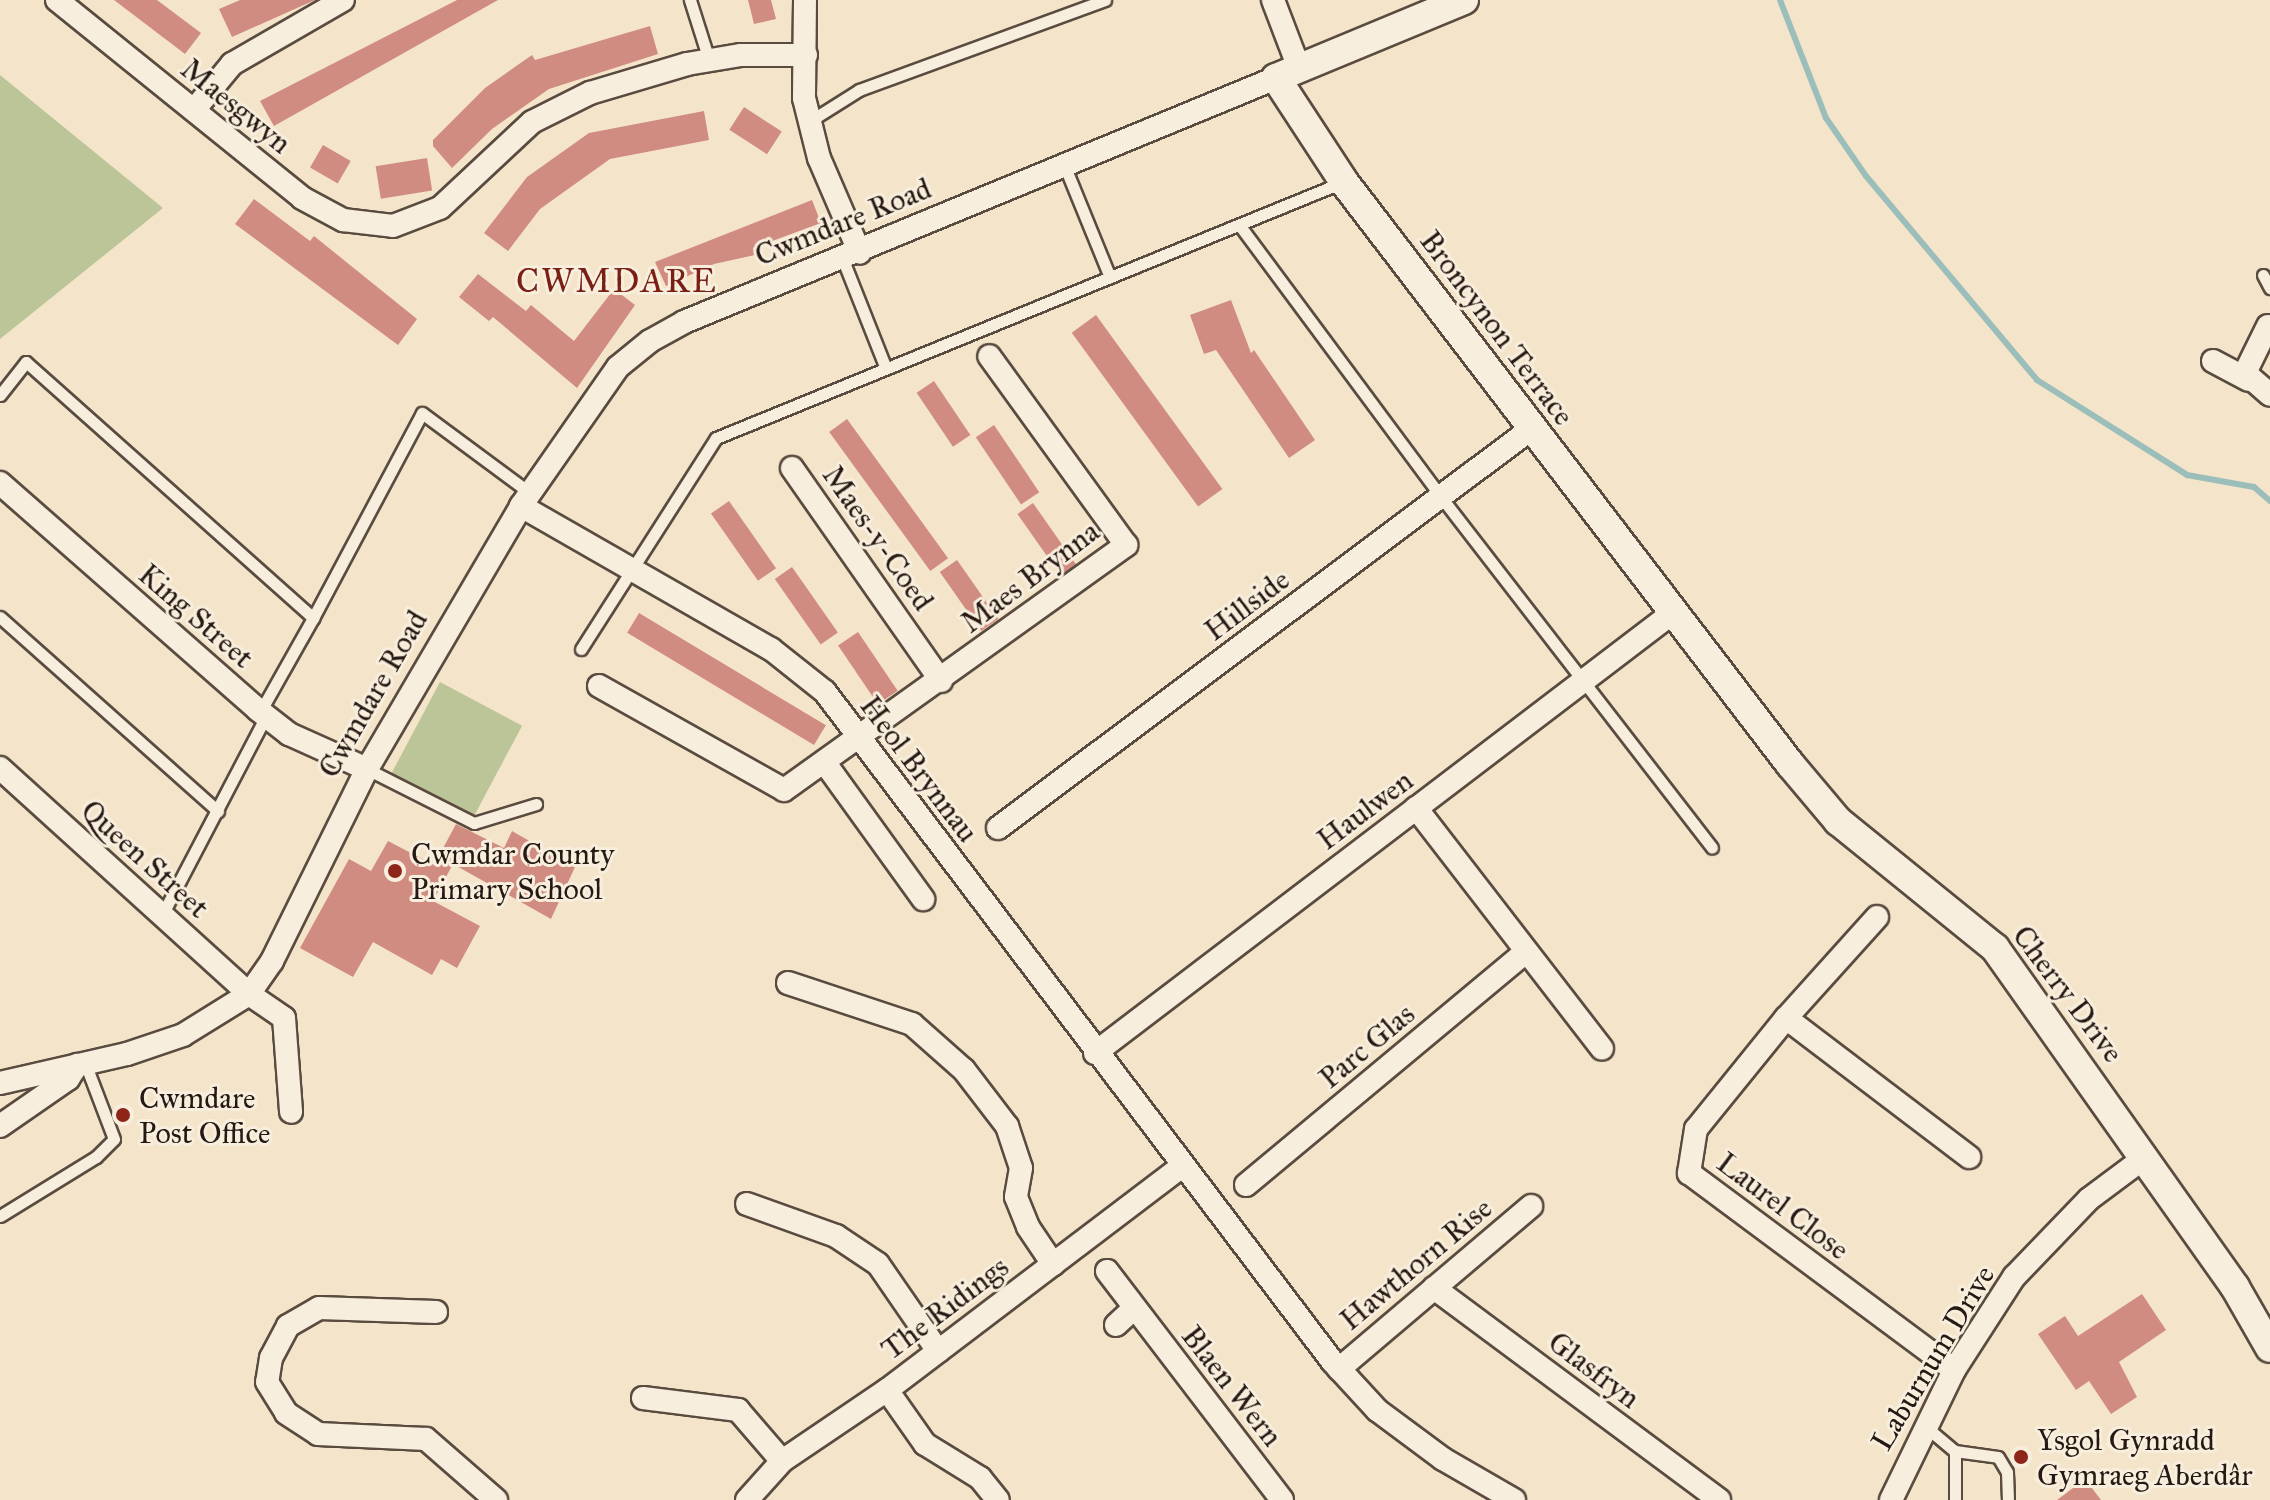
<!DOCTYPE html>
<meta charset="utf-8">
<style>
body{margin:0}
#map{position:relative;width:2270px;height:1500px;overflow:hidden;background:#f4e5ca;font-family:"IM FELL Great Primer",serif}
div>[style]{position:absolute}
.green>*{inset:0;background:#bbc597;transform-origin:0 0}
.stream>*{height:6px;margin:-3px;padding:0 3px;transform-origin:3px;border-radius:3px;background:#9cbeba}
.building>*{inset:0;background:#d18c81;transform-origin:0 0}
.roads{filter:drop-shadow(2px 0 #5a4b40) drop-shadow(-2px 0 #5a4b40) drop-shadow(0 2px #5a4b40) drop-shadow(0 -2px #5a4b40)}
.service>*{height:11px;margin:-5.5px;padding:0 5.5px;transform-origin:5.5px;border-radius:5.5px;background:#f8eedd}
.minor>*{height:22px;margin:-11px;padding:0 11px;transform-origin:11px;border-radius:11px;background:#f8eedd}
.tertiary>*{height:28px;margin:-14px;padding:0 14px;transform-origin:14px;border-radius:14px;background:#f8eedd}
.dots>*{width:22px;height:22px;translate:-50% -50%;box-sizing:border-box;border:4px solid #f8eedd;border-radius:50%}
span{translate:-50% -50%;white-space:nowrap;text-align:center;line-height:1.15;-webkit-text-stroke:6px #f8eedd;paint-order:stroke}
.street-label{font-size:30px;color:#261812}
.poi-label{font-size:30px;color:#261812}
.left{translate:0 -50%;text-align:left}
.quarter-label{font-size:34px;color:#7a1f14;letter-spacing:2px}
</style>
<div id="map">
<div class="green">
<div style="clip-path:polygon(0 75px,163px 208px,0 339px)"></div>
<div style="left:440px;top:682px;width:93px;height:103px;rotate:28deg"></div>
</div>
<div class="stream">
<div style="left:1780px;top:0;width:127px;rotate:68.7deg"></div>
<div style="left:1826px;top:118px;width:70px;rotate:55.4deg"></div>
<div style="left:1866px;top:176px;width:266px;rotate:50deg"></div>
<div style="left:2037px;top:380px;width:178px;rotate:32.3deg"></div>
<div style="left:2187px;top:475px;width:68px;rotate:10.2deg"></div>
<div style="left:2254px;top:487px;width:21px;rotate:41deg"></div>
</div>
<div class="building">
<div style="clip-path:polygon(114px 0,157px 0,201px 33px,185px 54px)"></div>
<div style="clip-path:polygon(240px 0,315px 0,232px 37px,219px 9px)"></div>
<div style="clip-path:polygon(457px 0,498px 0,274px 126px,260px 101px)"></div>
<div style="clip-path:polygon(748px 0,771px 0,776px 19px,754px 24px)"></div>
<div style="clip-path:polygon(650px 26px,658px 54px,549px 89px,492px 129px,452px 168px,433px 146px,433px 140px,485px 88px,532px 55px,535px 60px)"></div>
<div style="left:744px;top:107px;width:45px;height:27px;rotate:33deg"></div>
<div style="clip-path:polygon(704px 111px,709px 140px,610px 159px,540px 209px,508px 251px,484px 233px,527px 177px,589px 133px)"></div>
<div style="left:323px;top:145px;width:32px;height:26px;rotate:30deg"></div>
<div style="left:427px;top:158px;width:33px;height:52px;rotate:81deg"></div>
<div style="clip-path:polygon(254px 199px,310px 241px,314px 236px,417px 319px,398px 345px,235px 224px)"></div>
<div style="clip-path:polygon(812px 200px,821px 223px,753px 248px,755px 255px,714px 264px,666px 286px,655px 262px)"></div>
<div style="clip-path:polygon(478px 274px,526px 311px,531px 305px,574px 341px,614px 289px,635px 305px,577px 388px,493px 317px,489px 321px,459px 297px)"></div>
<div style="clip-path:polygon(1231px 300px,1251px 353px,1254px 350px,1315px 440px,1289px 458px,1216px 350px,1204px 354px,1190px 315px)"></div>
<div style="left:1096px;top:315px;width:215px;height:30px;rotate:54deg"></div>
<div style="left:934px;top:381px;width:65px;height:21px;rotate:56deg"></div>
<div style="left:847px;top:419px;width:172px;height:22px;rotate:54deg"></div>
<div style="left:994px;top:425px;width:81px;height:22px;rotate:56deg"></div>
<div style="left:729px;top:501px;width:82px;height:22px;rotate:55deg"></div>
<div style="left:1033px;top:503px;width:75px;height:19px;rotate:55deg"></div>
<div style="left:957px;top:560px;width:72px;height:21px;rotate:55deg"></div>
<div style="left:792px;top:567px;width:80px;height:21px;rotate:55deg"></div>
<div style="left:639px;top:613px;width:218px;height:23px;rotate:31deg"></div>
<div style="left:858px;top:632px;width:71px;height:24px;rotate:56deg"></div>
<div style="clip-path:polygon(456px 824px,504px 848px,512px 831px,575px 867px,551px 919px,453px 864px,433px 901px,480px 926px,457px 968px,441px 959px,432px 975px,373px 942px,353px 977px,300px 948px,349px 859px,371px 871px,388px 841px,434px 865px)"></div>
<div style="clip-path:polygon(2142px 1294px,2166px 1330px,2119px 1362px,2137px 1397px,2111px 1414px,2089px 1381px,2076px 1390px,2038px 1334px,2065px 1316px,2078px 1336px)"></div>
<div style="clip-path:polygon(2085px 1479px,2101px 1500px,2057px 1500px)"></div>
</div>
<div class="roads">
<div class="service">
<div style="left:690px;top:0;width:63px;rotate:72.4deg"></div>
<div style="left:810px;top:121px;width:58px;rotate:-32.3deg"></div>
<div style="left:859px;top:90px;width:262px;rotate:-20.1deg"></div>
<div style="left:1065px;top:167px;width:119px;rotate:67.8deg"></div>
<div style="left:1240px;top:226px;width:337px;rotate:53.4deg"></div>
<div style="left:1441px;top:497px;width:443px;rotate:52.3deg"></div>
<div style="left:843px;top:260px;width:114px;rotate:68.4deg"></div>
<div style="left:2263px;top:275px;width:15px;rotate:62deg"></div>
<div style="left:0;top:395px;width:42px;rotate:-51.8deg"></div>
<div style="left:26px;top:362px;width:385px;rotate:41.7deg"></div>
<div style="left:313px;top:618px;width:108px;rotate:119.4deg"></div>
<div style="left:0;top:617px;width:292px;rotate:41.7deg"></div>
<div style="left:313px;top:618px;width:232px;rotate:-62deg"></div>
<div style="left:422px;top:413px;width:134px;rotate:36.5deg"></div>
<div style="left:581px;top:649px;width:250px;rotate:-57.4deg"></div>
<div style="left:716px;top:438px;width:677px;rotate:-22.21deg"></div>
<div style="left:367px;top:769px;width:120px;rotate:26.8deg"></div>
<div style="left:474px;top:823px;width:65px;rotate:-17deg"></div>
<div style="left:162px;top:915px;width:225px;rotate:-62.4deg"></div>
<div style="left:0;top:1216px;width:113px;rotate:-31.6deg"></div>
<div style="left:96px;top:1157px;width:25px;rotate:-45deg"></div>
<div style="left:114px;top:1139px;width:81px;rotate:-110.9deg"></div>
<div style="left:1926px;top:1427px;width:38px;rotate:40deg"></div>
<div style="left:1955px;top:1451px;width:49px;rotate:90deg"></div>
<div style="left:1955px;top:1451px;width:43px;rotate:7.9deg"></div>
<div style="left:1998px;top:1457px;width:17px;rotate:59deg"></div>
<div style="left:2007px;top:1472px;width:28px;rotate:88deg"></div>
</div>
<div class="minor">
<div style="left:57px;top:0;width:315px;rotate:38.9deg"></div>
<div style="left:302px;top:198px;width:47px;rotate:28.2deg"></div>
<div style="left:343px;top:220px;width:50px;rotate:6.8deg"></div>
<div style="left:393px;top:226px;width:50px;rotate:-21deg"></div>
<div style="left:440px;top:208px;width:126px;rotate:-43.1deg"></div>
<div style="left:532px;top:122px;width:65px;rotate:-26.6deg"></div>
<div style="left:590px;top:93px;width:101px;rotate:-16.6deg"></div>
<div style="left:687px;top:64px;width:55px;rotate:-9.5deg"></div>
<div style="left:741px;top:55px;width:65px"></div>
<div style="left:805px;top:0;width:98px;rotate:90.6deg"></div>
<div style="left:804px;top:98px;width:62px;rotate:76deg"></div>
<div style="left:819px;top:158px;width:103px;rotate:66.7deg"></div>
<div style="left:1273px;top:0;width:73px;rotate:69.1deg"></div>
<div style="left:194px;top:110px;width:60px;rotate:-50.4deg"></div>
<div style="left:232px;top:64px;width:128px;rotate:-30deg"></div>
<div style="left:2268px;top:326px;width:52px;rotate:116.1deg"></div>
<div style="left:2245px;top:373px;width:33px;rotate:41deg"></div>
<div style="left:2213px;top:361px;width:40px;rotate:28deg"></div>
<div style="left:792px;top:468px;width:260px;rotate:55deg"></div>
<div style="left:0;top:483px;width:342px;rotate:41.3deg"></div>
<div style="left:257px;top:709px;width:41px;rotate:38deg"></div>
<div style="left:289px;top:734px;width:85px;rotate:24.2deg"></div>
<div style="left:521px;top:506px;width:288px;rotate:29.8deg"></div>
<div style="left:771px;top:649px;width:69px;rotate:38.5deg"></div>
<div style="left:825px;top:692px;width:839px;rotate:52.84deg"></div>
<div style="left:1332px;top:1361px;width:67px;rotate:47.4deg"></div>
<div style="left:1377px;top:1410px;width:82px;rotate:36.6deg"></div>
<div style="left:1443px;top:1459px;width:82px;rotate:30deg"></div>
<div style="left:599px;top:686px;width:212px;rotate:29.3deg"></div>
<div style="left:784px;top:790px;width:421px;rotate:-35.6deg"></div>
<div style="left:1126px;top:545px;width:233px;rotate:-125.9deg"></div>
<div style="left:825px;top:763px;width:168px;rotate:54.2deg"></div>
<div style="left:0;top:768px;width:336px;rotate:42.2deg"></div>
<div style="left:249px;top:994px;width:42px;rotate:34.4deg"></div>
<div style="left:284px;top:1018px;width:94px;rotate:85.7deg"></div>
<div style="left:1416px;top:808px;width:304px;rotate:52.3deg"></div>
<div style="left:998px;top:828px;width:666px;rotate:-36.82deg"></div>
<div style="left:1877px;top:917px;width:136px;rotate:132deg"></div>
<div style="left:1786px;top:1018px;width:143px;rotate:129deg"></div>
<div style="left:1696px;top:1129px;width:45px;rotate:99deg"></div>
<div style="left:1689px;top:1173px;width:330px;rotate:36.6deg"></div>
<div style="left:788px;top:983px;width:131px;rotate:18.3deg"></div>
<div style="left:912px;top:1024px;width:69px;rotate:41.5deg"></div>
<div style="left:964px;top:1070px;width:71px;rotate:52.5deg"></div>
<div style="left:1007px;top:1126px;width:44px;rotate:71.6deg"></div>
<div style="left:1021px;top:1168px;width:29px;rotate:100deg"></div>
<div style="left:1016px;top:1197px;width:32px;rotate:68deg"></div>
<div style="left:1028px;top:1227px;width:45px;rotate:56deg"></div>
<div style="left:1786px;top:1018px;width:230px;rotate:37.2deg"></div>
<div style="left:1095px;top:1053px;width:723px;rotate:-37.3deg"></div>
<div style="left:0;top:1083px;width:130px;rotate:-12.9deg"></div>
<div style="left:127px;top:1054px;width:59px;rotate:-18.7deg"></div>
<div style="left:183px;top:1035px;width:78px;rotate:-31.8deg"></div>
<div style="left:249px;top:994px;width:40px;rotate:-55.1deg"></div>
<div style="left:272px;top:961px;width:214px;rotate:-63.7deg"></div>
<div style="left:367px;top:769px;width:305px;rotate:-59.6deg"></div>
<div style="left:521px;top:506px;width:169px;rotate:-55.1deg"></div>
<div style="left:618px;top:367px;width:41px;rotate:-39.1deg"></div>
<div style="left:650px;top:341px;width:39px;rotate:-29deg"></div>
<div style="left:684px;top:322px;width:640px;rotate:-22.4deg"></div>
<div style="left:0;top:1126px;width:83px;rotate:-34.7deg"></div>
<div style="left:68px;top:1079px;width:17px;rotate:-57deg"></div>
<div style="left:1246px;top:1185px;width:364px;rotate:-39.8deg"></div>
<div style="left:747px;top:1204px;width:95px;rotate:19.8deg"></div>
<div style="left:836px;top:1236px;width:50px;rotate:33.7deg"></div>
<div style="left:878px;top:1264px;width:106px;rotate:55.4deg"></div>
<div style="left:1107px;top:1271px;width:288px;rotate:52.6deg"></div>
<div style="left:1434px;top:1288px;width:355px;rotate:36.6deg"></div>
<div style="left:436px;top:1312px;width:117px;rotate:-178deg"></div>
<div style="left:319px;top:1308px;width:36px;rotate:150deg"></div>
<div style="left:288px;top:1326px;width:36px;rotate:118deg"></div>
<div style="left:271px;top:1358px;width:24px;rotate:99deg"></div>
<div style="left:267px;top:1382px;width:36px;rotate:58deg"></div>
<div style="left:286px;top:1413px;width:38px;rotate:33deg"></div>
<div style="left:318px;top:1434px;width:108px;rotate:2.7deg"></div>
<div style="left:426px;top:1439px;width:93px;rotate:41.1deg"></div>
<div style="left:1116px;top:1325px;width:25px;rotate:-43deg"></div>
<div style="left:1339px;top:1369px;width:252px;rotate:-40.3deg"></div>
<div style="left:887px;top:1390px;width:66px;rotate:54.9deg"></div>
<div style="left:925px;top:1444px;width:65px;rotate:31.7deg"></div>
<div style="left:980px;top:1478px;width:28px;rotate:51deg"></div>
<div style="left:643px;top:1398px;width:96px;rotate:7.2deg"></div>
<div style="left:738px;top:1410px;width:67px;rotate:49.2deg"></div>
<div style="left:747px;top:1500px;width:52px;rotate:-48.1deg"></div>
<div style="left:782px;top:1461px;width:127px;rotate:-34.1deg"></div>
<div style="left:887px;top:1390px;width:370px;rotate:-37.2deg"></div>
<div style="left:1891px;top:1500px;width:144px;rotate:-64.1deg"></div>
<div style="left:1954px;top:1370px;width:111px;rotate:-57.2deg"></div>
<div style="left:2014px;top:1277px;width:108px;rotate:-46.1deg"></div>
<div style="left:2089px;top:1199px;width:69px;rotate:-36.7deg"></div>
</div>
<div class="tertiary">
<div style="left:1464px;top:0;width:204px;rotate:157.5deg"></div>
<div style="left:1276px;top:78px;width:124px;rotate:56.8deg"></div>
<div style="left:1344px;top:182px;width:733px;rotate:52.54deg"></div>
<div style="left:1790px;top:764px;width:75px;rotate:49.9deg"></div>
<div style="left:1838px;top:821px;width:202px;rotate:39deg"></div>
<div style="left:1995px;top:948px;width:415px;rotate:54.7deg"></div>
<div style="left:2235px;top:1287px;width:70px;rotate:60.2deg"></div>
</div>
</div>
<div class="dots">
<div style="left:395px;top:871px;background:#8f2418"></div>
<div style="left:123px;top:1115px;background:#8f2418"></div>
<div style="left:2021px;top:1457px;background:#8f2418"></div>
</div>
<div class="street-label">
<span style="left:236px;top:106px;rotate:39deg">Maesgwyn</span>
<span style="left:843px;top:222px;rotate:-22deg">Cwmdare Road</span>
<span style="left:1497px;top:328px;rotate:53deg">Broncynon Terrace</span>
<span style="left:878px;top:538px;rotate:55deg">Maes-y-Coed</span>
<span style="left:1030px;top:577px;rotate:-37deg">Maes Brynna</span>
<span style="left:1247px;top:605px;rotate:-37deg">Hillside</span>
<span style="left:196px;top:616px;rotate:41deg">King Street</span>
<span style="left:373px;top:694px;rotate:-60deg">Cwmdare Road</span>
<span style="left:919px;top:769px;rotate:53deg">Heol Brynnau</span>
<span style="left:1365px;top:810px;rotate:-37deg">Haulwen</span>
<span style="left:145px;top:859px;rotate:42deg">Queen Street</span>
<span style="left:2068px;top:994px;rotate:53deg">Cherry Drive</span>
<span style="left:1367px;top:1046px;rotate:-40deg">Parc Glas</span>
<span style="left:1783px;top:1206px;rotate:37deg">Laurel Close</span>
<span style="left:1416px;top:1264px;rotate:-40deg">Hawthorn Rise</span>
<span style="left:945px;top:1308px;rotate:-37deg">The Ridings</span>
<span style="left:1933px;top:1358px;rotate:-59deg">Laburnum Drive</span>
<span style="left:1594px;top:1370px;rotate:37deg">Glasfryn</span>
<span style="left:1232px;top:1386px;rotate:52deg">Blaen Wern</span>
</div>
<div class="poi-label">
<span class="left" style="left:411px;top:871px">Cwmdar County<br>Primary School</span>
<span class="left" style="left:139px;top:1115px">Cwmdare<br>Post Office</span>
<span class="left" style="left:2037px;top:1457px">Ysgol Gynradd<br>Gymraeg Aberdâr</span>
</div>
<div class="quarter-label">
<span style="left:617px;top:281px">CWMDARE</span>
</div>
</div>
